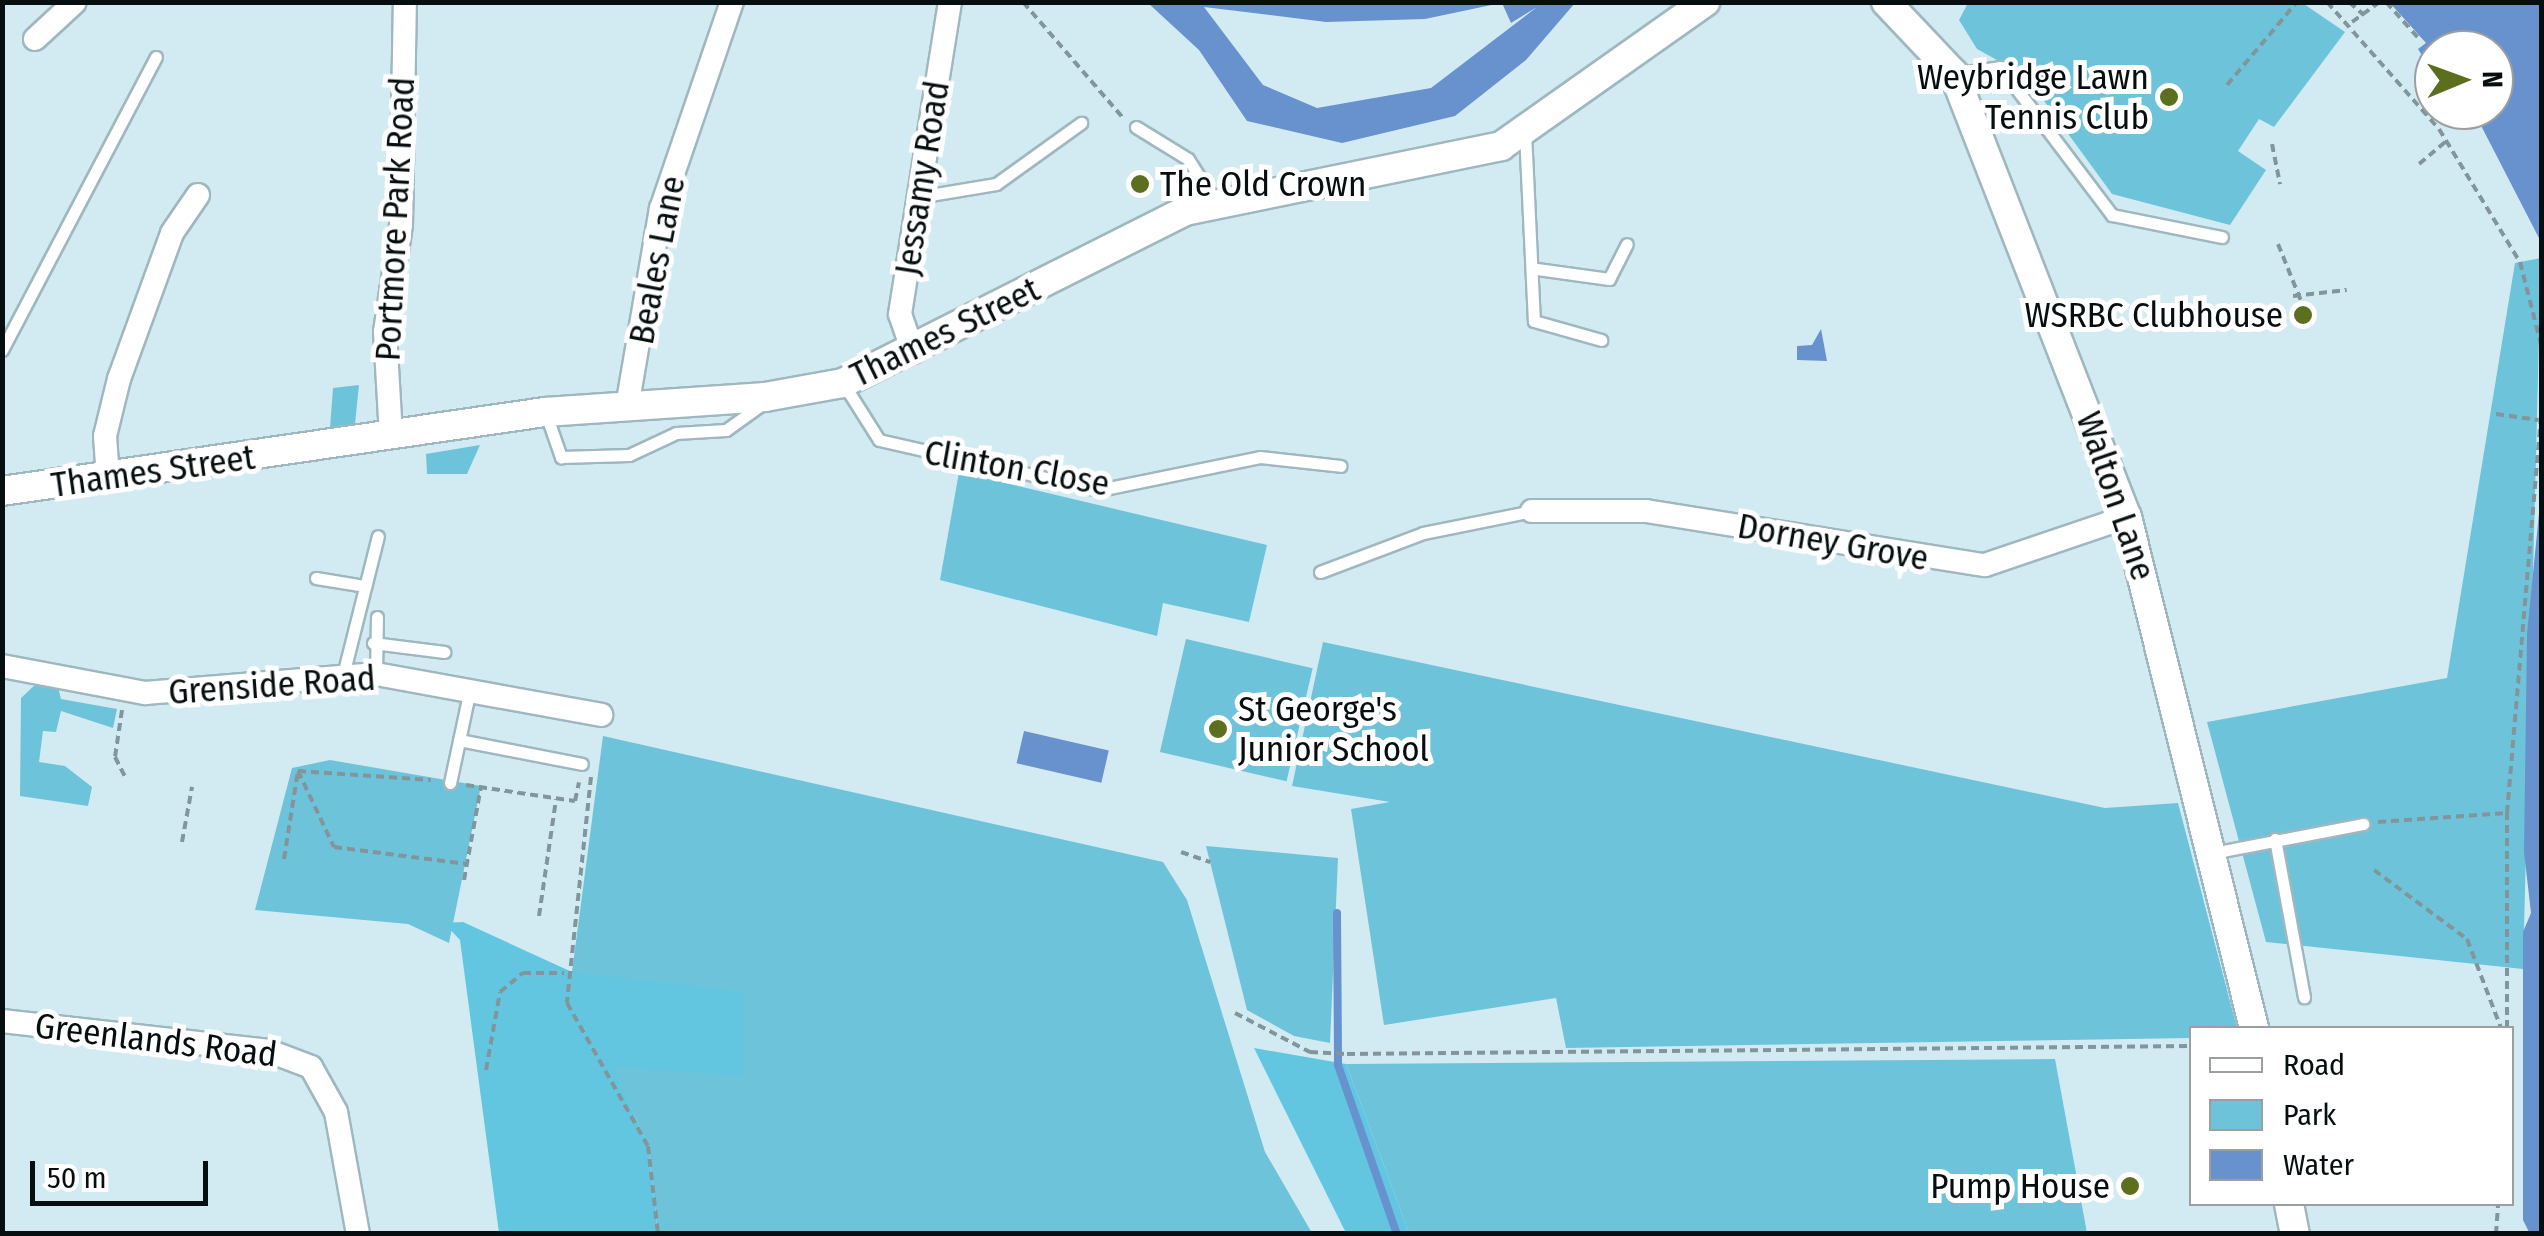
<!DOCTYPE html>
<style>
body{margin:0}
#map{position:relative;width:2544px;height:1236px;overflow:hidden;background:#d2ebf3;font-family:"Fira Sans Condensed",sans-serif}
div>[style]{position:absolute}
.green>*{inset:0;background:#6dc3da;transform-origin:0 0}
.forest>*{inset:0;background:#62c6e1}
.water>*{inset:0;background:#6792cd;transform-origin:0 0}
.stream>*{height:8px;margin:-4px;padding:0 4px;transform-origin:4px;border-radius:4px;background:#6792cd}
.path>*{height:4px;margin-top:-2px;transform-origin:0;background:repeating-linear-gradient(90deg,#82959a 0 8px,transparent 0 13px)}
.roads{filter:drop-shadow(2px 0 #9fb7be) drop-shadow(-2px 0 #9fb7be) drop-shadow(0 2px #9fb7be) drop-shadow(0 -2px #9fb7be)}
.service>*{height:11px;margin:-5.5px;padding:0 5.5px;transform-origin:5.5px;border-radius:5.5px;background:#fff}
.minor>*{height:22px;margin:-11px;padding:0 11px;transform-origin:11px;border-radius:11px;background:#fff}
.tertiary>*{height:28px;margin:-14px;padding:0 14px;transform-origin:14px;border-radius:14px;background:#fff}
.dots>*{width:28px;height:28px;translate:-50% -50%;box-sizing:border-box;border:5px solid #fff;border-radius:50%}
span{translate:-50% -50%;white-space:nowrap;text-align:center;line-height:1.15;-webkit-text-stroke:10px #fff;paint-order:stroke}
.poi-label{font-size:35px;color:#060e10}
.right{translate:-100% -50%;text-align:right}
.left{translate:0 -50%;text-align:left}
.street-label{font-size:35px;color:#060e10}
.frame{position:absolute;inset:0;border:5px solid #060e10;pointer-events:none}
.legend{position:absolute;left:2189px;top:1026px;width:325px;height:180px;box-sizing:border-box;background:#fff;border:2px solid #9b9f9f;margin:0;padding:12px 18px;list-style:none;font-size:30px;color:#060e10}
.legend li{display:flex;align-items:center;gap:20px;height:50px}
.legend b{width:50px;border:2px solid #9b9f9f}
.north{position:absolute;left:2414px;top:30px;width:100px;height:100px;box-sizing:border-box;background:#fff;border:2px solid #9b9f9f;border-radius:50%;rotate:89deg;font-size:28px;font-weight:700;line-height:40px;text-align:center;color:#060e10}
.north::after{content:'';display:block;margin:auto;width:35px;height:45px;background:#5c6f1e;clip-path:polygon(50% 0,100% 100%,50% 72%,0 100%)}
.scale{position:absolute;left:30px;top:1161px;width:178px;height:45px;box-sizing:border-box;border:5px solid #060e10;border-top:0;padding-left:12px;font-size:30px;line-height:35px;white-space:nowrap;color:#060e10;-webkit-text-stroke:8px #fff;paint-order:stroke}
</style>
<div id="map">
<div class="green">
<div style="clip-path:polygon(2301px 2px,2345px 32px,2274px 127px,2259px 119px,2238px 151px,2266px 170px,2230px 225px,2112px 194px,2026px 76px,1977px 49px,1959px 20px,1968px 3px)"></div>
<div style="clip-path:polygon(2541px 258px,2523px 969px,2266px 942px,2207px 722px,2447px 678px,2515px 263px)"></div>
<div style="clip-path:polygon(359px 385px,355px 424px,330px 428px,333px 388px)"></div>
<div style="clip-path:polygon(480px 445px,467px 474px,427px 474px,426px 454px)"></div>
<div style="clip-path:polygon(959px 472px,1267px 545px,1249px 622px,1163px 603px,1157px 636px,940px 580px)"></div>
<div style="left:1186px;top:639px;width:130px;height:116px;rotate:13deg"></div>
<div style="clip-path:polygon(1323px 642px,2105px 808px,2178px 803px,2237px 1028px,2192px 1028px,2191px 1038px,1566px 1048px,1556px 998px,1384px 1025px,1351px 809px,1390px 802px,1292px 786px)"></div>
<div style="clip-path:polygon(36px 684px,58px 687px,61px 699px,117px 709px,113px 728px,61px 711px,56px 732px,43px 731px,39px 762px,65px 766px,92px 787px,88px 806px,20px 796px,21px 698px)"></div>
<div style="clip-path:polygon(603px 736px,1163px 862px,1187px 900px,1265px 1152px,1312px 1233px,658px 1233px,648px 1146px,572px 972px)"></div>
<div style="clip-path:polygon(330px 760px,481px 786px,449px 943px,408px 924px,255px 910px,292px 768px)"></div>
<div style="clip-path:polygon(1206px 846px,1338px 858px,1330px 1043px,1294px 1036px,1247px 1010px)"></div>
<div style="clip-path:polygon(2055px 1059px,2087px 1233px,1409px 1233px,1346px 1064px)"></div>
</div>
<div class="forest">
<div style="clip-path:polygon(463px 922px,572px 972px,744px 992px,743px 1076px,614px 1067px,648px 1146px,658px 1233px,499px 1233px,460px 940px,444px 923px)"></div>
<div style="clip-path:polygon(1254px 1048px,1346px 1064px,1409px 1233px,1346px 1233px)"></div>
</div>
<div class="water">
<div style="clip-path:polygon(1148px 3px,1501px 3px,1425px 19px,1326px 22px,1204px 7px,1263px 85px,1317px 108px,1431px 88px,1537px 7px,1511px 23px,1502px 3px,1575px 3px,1526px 60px,1455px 116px,1342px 143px,1247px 121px,1199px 50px)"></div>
<div style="clip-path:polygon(2390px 3px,2541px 3px,2541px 242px,2473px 110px,2494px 110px,2494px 50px,2434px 50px,2434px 75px,2418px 49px,2426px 43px)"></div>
<div style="clip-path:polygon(1821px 329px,1827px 361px,1797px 360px,1797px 346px,1812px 345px)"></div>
<div style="clip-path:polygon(2541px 493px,2542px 1233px,2530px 1234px,2523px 1220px,2523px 932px,2531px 913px,2524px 852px,2527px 634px)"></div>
<div style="left:1024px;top:731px;width:87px;height:33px;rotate:13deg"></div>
</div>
<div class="stream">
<div style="left:1337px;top:913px;width:152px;rotate:89.6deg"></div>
<div style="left:1338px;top:1065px;width:179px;rotate:70.8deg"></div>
</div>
<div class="path">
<div style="left:1023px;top:2px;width:155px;rotate:49.2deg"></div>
<div style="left:2327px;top:2px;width:169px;rotate:48.6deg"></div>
<div style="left:2439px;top:129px;width:156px;rotate:58.7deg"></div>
<div style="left:2520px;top:262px;width:89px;rotate:75.7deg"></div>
<div style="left:2349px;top:2px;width:20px;rotate:41deg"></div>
<div style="left:2386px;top:2px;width:52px;rotate:48.1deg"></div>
<div style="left:2352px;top:22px;width:34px;rotate:-36deg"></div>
<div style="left:2227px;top:85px;width:109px;rotate:-49.9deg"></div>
<div style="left:2272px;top:144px;width:41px;rotate:78.7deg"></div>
<div style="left:2419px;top:164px;width:35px;rotate:-40deg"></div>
<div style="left:2278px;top:244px;width:67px;rotate:68deg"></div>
<div style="left:2293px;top:296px;width:54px;rotate:-6.3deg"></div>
<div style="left:2496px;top:414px;width:43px;rotate:7.9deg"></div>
<div style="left:122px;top:710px;width:48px;rotate:98.5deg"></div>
<div style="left:115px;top:757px;width:22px;rotate:63deg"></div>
<div style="left:298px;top:771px;width:133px;rotate:3.9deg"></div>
<div style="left:298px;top:771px;width:84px;rotate:64.7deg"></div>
<div style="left:334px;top:847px;width:134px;rotate:7.3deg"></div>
<div style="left:591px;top:777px;width:227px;rotate:96.1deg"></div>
<div style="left:567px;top:1003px;width:164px;rotate:60.5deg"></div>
<div style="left:648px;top:1146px;width:89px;rotate:83.5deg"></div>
<div style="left:466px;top:785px;width:110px;rotate:8.4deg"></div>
<div style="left:575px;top:801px;width:19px;rotate:-78deg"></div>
<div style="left:2378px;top:822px;width:129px;rotate:-4deg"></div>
<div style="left:182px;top:842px;width:56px;rotate:-79.7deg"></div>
<div style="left:1181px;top:852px;width:31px;rotate:19deg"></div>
<div style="left:284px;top:859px;width:89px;rotate:-81deg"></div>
<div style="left:2374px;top:870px;width:116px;rotate:36.6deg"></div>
<div style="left:2467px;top:939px;width:95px;rotate:69.1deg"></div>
<div style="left:464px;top:880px;width:96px;rotate:-79.7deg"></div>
<div style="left:539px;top:916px;width:118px;rotate:-81.7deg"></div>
<div style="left:1235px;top:1013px;width:85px;rotate:27.5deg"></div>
<div style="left:1310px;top:1052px;width:37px;rotate:3deg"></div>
<div style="left:1347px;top:1054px;width:845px;rotate:-0.54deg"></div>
<div style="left:2507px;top:1028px;width:215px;rotate:-90deg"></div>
<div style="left:2507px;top:813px;width:409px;rotate:-85.1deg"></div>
<div style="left:486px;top:1070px;width:79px;rotate:-79.8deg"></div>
<div style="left:500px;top:992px;width:30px;rotate:-40deg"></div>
<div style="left:523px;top:973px;width:41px"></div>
<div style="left:2496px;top:1234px;width:30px;rotate:-86deg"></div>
</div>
<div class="roads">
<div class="service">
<div style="left:1954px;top:74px;width:47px;rotate:-8.7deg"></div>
<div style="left:2000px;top:67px;width:186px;rotate:52.9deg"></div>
<div style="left:2112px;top:215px;width:112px;rotate:11.3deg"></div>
<div style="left:1136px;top:127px;width:61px;rotate:31.6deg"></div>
<div style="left:1188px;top:159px;width:49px;rotate:57.6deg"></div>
<div style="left:1525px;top:132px;width:189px;rotate:87.3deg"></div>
<div style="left:1534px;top:321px;width:70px;rotate:15.8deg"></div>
<div style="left:918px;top:197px;width:79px;rotate:-9.5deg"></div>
<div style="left:996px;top:184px;width:105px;rotate:-35.7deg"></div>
<div style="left:1537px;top:269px;width:73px;rotate:7.9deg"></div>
<div style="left:1609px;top:279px;width:39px;rotate:-63deg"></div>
<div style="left:2px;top:350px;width:331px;rotate:-62.3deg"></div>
<div style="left:843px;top:383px;width:67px;rotate:57.7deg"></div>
<div style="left:879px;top:440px;width:226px;rotate:12.8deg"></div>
<div style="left:1099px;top:490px;width:164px;rotate:-11.6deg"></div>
<div style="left:1260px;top:457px;width:81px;rotate:6.3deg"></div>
<div style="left:546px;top:414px;width:46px;rotate:70.8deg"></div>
<div style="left:561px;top:457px;width:68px;rotate:-1.7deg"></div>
<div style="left:629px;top:455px;width:52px;rotate:-25.1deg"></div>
<div style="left:676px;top:433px;width:50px;rotate:-3.4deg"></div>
<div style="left:726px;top:430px;width:48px;rotate:-35.7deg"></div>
<div style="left:1320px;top:572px;width:110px;rotate:-20.7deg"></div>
<div style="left:1423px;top:533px;width:111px;rotate:-11.4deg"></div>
<div style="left:316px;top:578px;width:50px;rotate:9.3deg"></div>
<div style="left:373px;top:643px;width:72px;rotate:7.2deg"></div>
<div style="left:376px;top:674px;width:57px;rotate:-89deg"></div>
<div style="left:343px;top:675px;width:143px;rotate:-75.9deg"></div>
<div style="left:459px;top:740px;width:125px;rotate:11deg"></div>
<div style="left:450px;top:783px;width:96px;rotate:-78deg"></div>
<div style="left:2275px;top:839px;width:161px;rotate:79.6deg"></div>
<div style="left:2217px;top:852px;width:149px;rotate:-10.9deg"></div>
</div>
<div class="minor">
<div style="left:35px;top:39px;width:54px;rotate:-42.8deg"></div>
<div style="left:913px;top:352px;width:40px;rotate:-108.9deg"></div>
<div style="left:900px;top:314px;width:316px;rotate:-80.9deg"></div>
<div style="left:627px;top:407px;width:201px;rotate:-80.3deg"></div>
<div style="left:661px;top:209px;width:219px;rotate:-71.1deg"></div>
<div style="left:391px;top:436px;width:104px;rotate:-93.3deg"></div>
<div style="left:385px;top:332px;width:108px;rotate:-81.5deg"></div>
<div style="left:401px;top:225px;width:223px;rotate:-89deg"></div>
<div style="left:108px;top:478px;width:42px;rotate:-94.1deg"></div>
<div style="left:105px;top:436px;width:59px;rotate:-76.2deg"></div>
<div style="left:119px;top:379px;width:155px;rotate:-70deg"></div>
<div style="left:172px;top:233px;width:46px;rotate:-55.6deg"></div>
<div style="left:1532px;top:511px;width:114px"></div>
<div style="left:1646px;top:511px;width:343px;rotate:9.1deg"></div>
<div style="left:1985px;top:565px;width:150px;rotate:-18.7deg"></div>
<div style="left:2px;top:666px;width:146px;rotate:10.7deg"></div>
<div style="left:145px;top:693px;width:232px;rotate:-4.7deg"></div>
<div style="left:376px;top:674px;width:229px;rotate:10.3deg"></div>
<div style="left:2px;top:1021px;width:269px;rotate:6.4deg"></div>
<div style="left:269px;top:1051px;width:45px;rotate:20.9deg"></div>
<div style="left:311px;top:1067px;width:51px;rotate:60.9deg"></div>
<div style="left:336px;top:1112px;width:124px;rotate:79.8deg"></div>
</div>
<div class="tertiary">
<div style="left:1886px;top:2px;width:99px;rotate:46.6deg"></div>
<div style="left:1954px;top:74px;width:476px;rotate:68.7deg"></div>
<div style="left:2127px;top:517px;width:527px;rotate:76.04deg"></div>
<div style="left:2px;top:491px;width:549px;rotate:-8.28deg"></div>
<div style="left:545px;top:412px;width:221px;rotate:-3.9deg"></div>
<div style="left:765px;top:397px;width:79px;rotate:-10.2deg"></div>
<div style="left:843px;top:383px;width:383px;rotate:-26.7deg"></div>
<div style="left:1185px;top:211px;width:323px;rotate:-11.6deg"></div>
<div style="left:1501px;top:146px;width:250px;rotate:-35.2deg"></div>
<div style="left:2289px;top:1204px;width:31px;rotate:79deg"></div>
</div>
</div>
<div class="dots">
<div style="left:2169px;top:97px;background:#5c6f1e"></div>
<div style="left:1140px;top:184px;background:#5c6f1e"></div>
<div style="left:2303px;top:315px;background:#5c6f1e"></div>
<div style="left:1218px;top:729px;background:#5c6f1e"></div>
<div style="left:2130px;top:1186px;background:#5c6f1e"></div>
</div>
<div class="poi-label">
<span class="right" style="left:2149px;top:97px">Weybridge Lawn<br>Tennis Club</span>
<span class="left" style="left:1160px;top:184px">The Old Crown</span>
<span class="right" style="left:2283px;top:315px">WSRBC Clubhouse</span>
<span class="left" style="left:1238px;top:729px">St George's<br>Junior School</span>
<span class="right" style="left:2110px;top:1186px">Pump House</span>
</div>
<div class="street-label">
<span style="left:922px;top:178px;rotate:-81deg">Jessamy Road</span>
<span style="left:395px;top:219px;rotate:-87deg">Portmore Park Road</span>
<span style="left:657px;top:260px;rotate:-79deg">Beales Lane</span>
<span style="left:945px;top:332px;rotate:-26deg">Thames Street</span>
<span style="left:1017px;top:468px;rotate:10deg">Clinton Close</span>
<span style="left:153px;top:471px;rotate:-8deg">Thames Street</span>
<span style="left:2116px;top:496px;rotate:71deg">Walton Lane</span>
<span style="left:1833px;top:542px;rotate:10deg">Dorney Grove</span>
<span style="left:272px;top:685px;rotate:-4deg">Grenside Road</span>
<span style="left:156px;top:1040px;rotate:7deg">Greenlands Road</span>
</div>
<div class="frame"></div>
<ul class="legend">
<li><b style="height:12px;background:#fff"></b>Road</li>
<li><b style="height:28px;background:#6dc3da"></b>Park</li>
<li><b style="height:28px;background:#6792cd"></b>Water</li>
</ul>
<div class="north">N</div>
<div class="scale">50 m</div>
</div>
